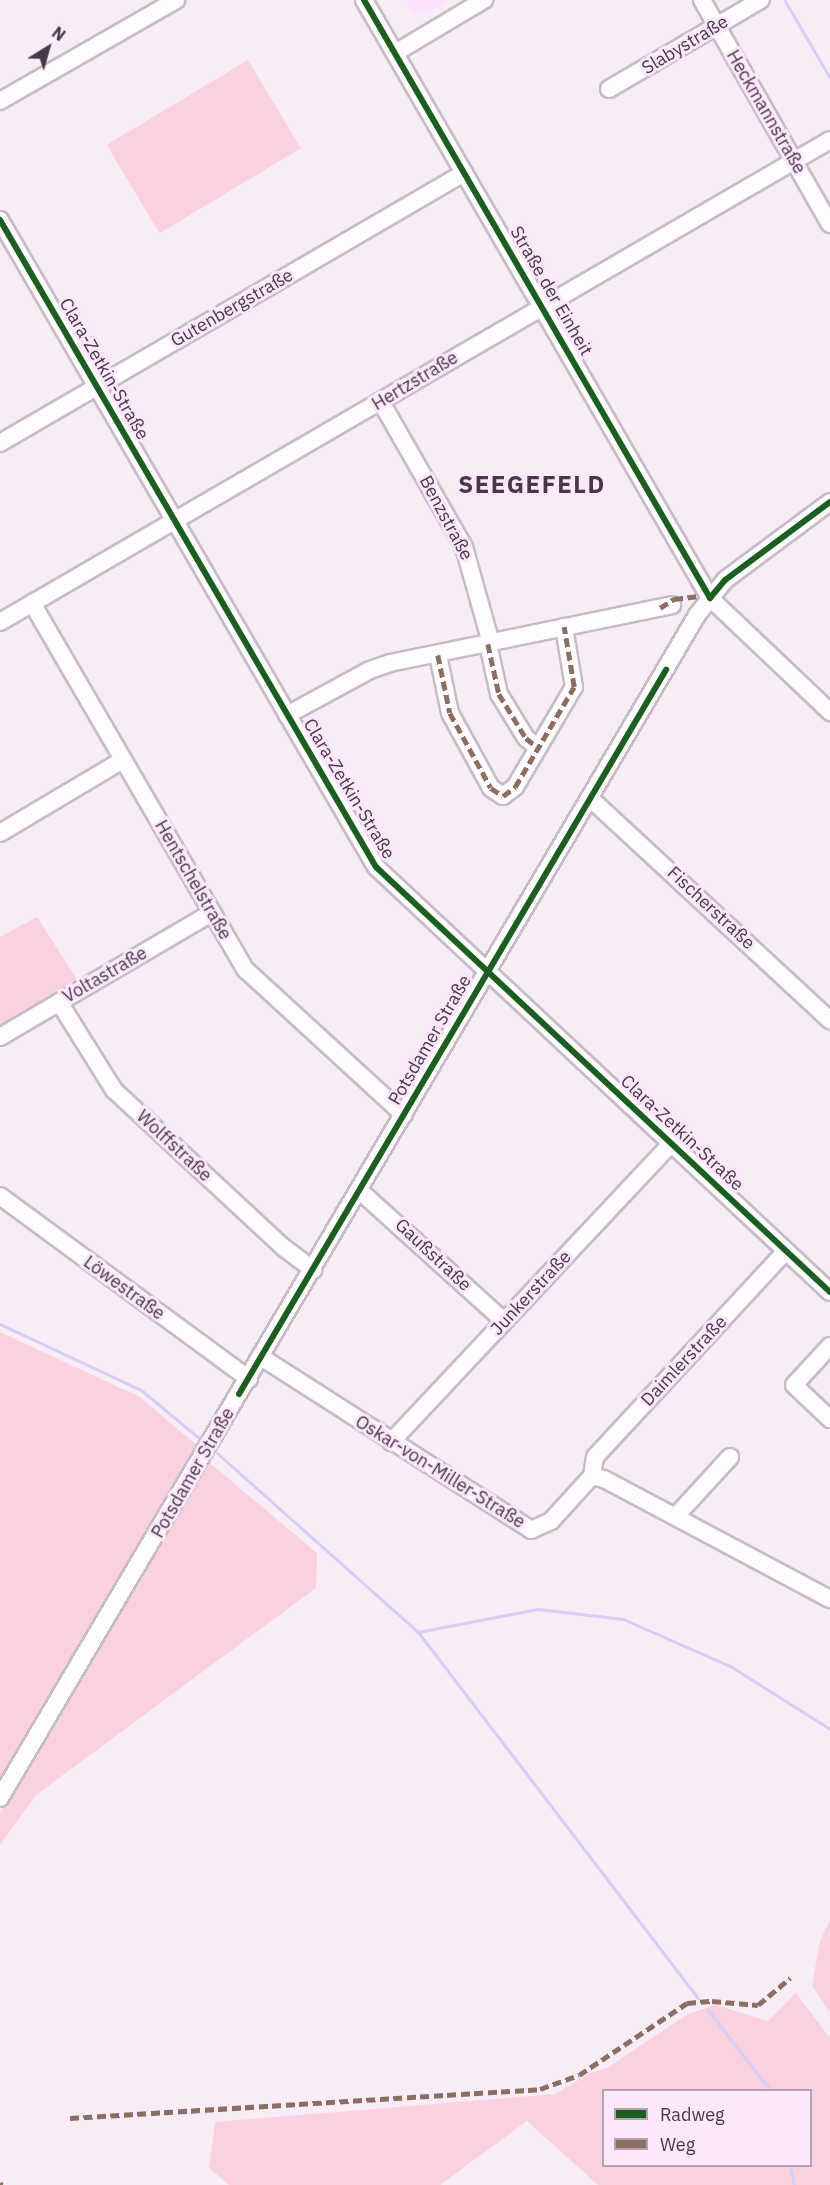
<!DOCTYPE html>
<meta charset="utf-8">
<style>
body{margin:0}
#map{position:relative;width:830px;height:2185px;overflow:hidden;background:#f8ecf7;font-family:"IBM Plex Sans",sans-serif}
div>[style]{position:absolute}
.built>*{inset:0;background:#fae3fa}
.green>*{inset:0;background:#fad2df;transform-origin:0 0}
.stream>*{height:3px;margin:-1.5px;padding:0 1.5px;transform-origin:1.5px;border-radius:1.5px;background:#d6cef6}
.roads{filter:drop-shadow(2px 0 #c6bcc6) drop-shadow(-2px 0 #c6bcc6) drop-shadow(0 2px #c6bcc6) drop-shadow(0 -2px #c6bcc6)}
.minor>*{height:16px;margin:-8px;padding:0 8px;transform-origin:8px;border-radius:8px;background:#fefcfe}
.quiet>*{height:4.5px;margin-top:-2.25px;transform-origin:0;background:repeating-linear-gradient(90deg,#8d6e63 0 9px,transparent 0 13.5px)}
.cycleway>*{height:6px;margin:-3px;padding:0 3px;transform-origin:3px;border-radius:3px;background:#1b5e20}
span{translate:-50% -50%;white-space:nowrap;text-align:center;line-height:1.15;-webkit-text-stroke:6px #fde7fc;paint-order:stroke}
.street-label{font-size:18px;color:#443944}
.district-label{font-size:24px;color:#443944;font-weight:700;letter-spacing:1.5px}
.legend{position:absolute;left:602px;top:2089px;width:210px;height:78px;box-sizing:border-box;background:#fde7fc;border:2px solid #b3a1b2;margin:0;padding:8px 10px;list-style:none;font-size:18px;color:#443944}
.legend li{display:flex;align-items:center;gap:12px;height:30px}
.legend b{width:30px;border:2px solid #b3a1b2}
.north{position:absolute;left:18px;top:18px;width:60px;height:60px;-webkit-text-stroke:4px #fde7fc;paint-order:stroke;rotate:37deg;font-size:16px;font-weight:700;line-height:24px;text-align:center;color:#443944}
.north::after{content:'';display:block;margin:auto;width:21px;height:27px;background:#443944;clip-path:polygon(50% 0,100% 100%,50% 72%,0 100%)}
</style>
<div id="map">
<div class="built">
<div style="clip-path:polygon(406px 0,450px 0,426px 14px,423px 10px,414px 15px)"></div>
</div>
<div class="green">
<div style="left:248px;top:60px;width:103px;height:165px;rotate:59deg"></div>
<div style="clip-path:polygon(37px 917px,82px 987px,0 1035px,0 937px)"></div>
<div style="clip-path:polygon(0 1332px,140px 1397px,200px 1448px,0 1787px)"></div>
<div style="clip-path:polygon(210px 1463px,317px 1553px,316px 1588px,36px 1795px,0 1845px,0 1813px)"></div>
<div style="clip-path:polygon(830px 1920px,830px 2013px,812px 1986px,820px 1941px)"></div>
<div style="clip-path:polygon(evenodd,796px 1993px,830px 2038px,830px 2185px,598px 2185px,527px 2121px,440px 2185px,229px 2185px,209px 2168px,215px 2122px,555px 2094px,590px 2073px,607px 2068px,688px 2014px,716px 2005px,768px 2021px,796px 1993px,604px 2090px,810px 2090px,810px 2166px,604px 2166px,604px 2090px)"></div>
</div>
<div class="stream">
<div style="left:785px;top:1px;width:89px;rotate:59.7deg"></div>
<div style="left:0;top:1324px;width:156px;rotate:25.1deg"></div>
<div style="left:141px;top:1390px;width:75px;rotate:39.6deg"></div>
<div style="left:217px;top:1453px;width:269px;rotate:41.7deg"></div>
<div style="left:418px;top:1632px;width:461px;rotate:52.6deg"></div>
<div style="left:418px;top:1632px;width:122px;rotate:-10.9deg"></div>
<div style="left:538px;top:1609px;width:86px;rotate:6.7deg"></div>
<div style="left:623px;top:1619px;width:117px;rotate:23.7deg"></div>
<div style="left:730px;top:1666px;width:118px;rotate:32.2deg"></div>
<div style="left:707px;top:2009px;width:103px;rotate:52.1deg"></div>
<div style="left:790px;top:2166px;width:19px;rotate:78deg"></div>
</div>
<div class="roads">
<div class="minor">
<div style="left:364px;top:0;width:691px;rotate:59.95deg"></div>
<div style="left:710px;top:598px;width:166px;rotate:43.5deg"></div>
<div style="left:702px;top:0;width:258px;rotate:60.3deg"></div>
<div style="left:395px;top:53px;width:104px;rotate:-30.8deg"></div>
<div style="left:609px;top:89px;width:176px;rotate:-30.4deg"></div>
<div style="left:0;top:101px;width:203px;rotate:-29.8deg"></div>
<div style="left:0;top:220px;width:748px;rotate:59.84deg"></div>
<div style="left:376px;top:867px;width:622px;rotate:43.11deg"></div>
<div style="left:381px;top:402px;width:167px;rotate:60.2deg"></div>
<div style="left:464px;top:547px;width:100px;rotate:74.3deg"></div>
<div style="left:0;top:443px;width:537px;rotate:-30.19deg"></div>
<div style="left:32px;top:603px;width:425px;rotate:59.8deg"></div>
<div style="left:246px;top:970px;width:214px;rotate:42.5deg"></div>
<div style="left:0;top:622px;width:960px;rotate:-30.14deg"></div>
<div style="left:488px;top:644px;width:51px;rotate:77.6deg"></div>
<div style="left:499px;top:694px;width:52px;rotate:58.5deg"></div>
<div style="left:526px;top:738px;width:13px;rotate:39deg"></div>
<div style="left:438px;top:655px;width:59px;rotate:78.3deg"></div>
<div style="left:450px;top:713px;width:85px;rotate:61.3deg"></div>
<div style="left:491px;top:788px;width:14px;rotate:34deg"></div>
<div style="left:503px;top:796px;width:15px;rotate:-37deg"></div>
<div style="left:515px;top:787px;width:116px;rotate:-59.5deg"></div>
<div style="left:574px;top:687px;width:61px;rotate:-99.5deg"></div>
<div style="left:287px;top:715px;width:94px;rotate:-28.5deg"></div>
<div style="left:370px;top:670px;width:21px;rotate:-19deg"></div>
<div style="left:390px;top:663px;width:288px;rotate:-11.6deg"></div>
<div style="left:591px;top:799px;width:326px;rotate:42.8deg"></div>
<div style="left:0;top:833px;width:143px;rotate:-30.7deg"></div>
<div style="left:59px;top:1002px;width:104px;rotate:58deg"></div>
<div style="left:114px;top:1090px;width:231px;rotate:42.9deg"></div>
<div style="left:283px;top:1247px;width:38px;rotate:37deg"></div>
<div style="left:0;top:1037px;width:245px;rotate:-30.4deg"></div>
<div style="left:360px;top:1191px;width:194px;rotate:42.1deg"></div>
<div style="left:0;top:1196px;width:309px;rotate:36.3deg"></div>
<div style="left:830px;top:1346px;width:53px;rotate:132.7deg"></div>
<div style="left:794px;top:1385px;width:50px;rotate:43.4deg"></div>
<div style="left:261px;top:1357px;width:321px;rotate:32.6deg"></div>
<div style="left:531px;top:1530px;width:22px;rotate:-24deg"></div>
<div style="left:551px;top:1521px;width:61px;rotate:-47.7deg"></div>
<div style="left:592px;top:1476px;width:12px;rotate:14deg"></div>
<div style="left:604px;top:1479px;width:256px;rotate:28deg"></div>
<div style="left:391px;top:1442px;width:409px;rotate:-46.8deg"></div>
<div style="left:592px;top:1476px;width:19px;rotate:-81deg"></div>
<div style="left:595px;top:1457px;width:281px;rotate:-47.2deg"></div>
<div style="left:676px;top:1516px;width:80px;rotate:-47.5deg"></div>
<div style="left:0;top:1798px;width:1373px;rotate:-59.49deg"></div>
<div style="left:697px;top:615px;width:45px;rotate:-51.3deg"></div>
<div style="left:725px;top:580px;width:131px;rotate:-36.6deg"></div>
</div>
</div>
<div class="quiet">
<div style="left:660px;top:608px;width:17px;rotate:-33deg"></div>
<div style="left:674px;top:599px;width:23px;rotate:-7deg"></div>
<div style="left:488px;top:644px;width:51px;rotate:77.6deg"></div>
<div style="left:499px;top:694px;width:52px;rotate:58.5deg"></div>
<div style="left:526px;top:738px;width:13px;rotate:39deg"></div>
<div style="left:438px;top:655px;width:59px;rotate:78.3deg"></div>
<div style="left:450px;top:713px;width:85px;rotate:61.3deg"></div>
<div style="left:491px;top:788px;width:14px;rotate:34deg"></div>
<div style="left:503px;top:796px;width:15px;rotate:-37deg"></div>
<div style="left:515px;top:787px;width:116px;rotate:-59.5deg"></div>
<div style="left:574px;top:687px;width:61px;rotate:-99.5deg"></div>
<div style="left:70px;top:2118px;width:471px;rotate:-3.5deg"></div>
<div style="left:540px;top:2089px;width:41px;rotate:-19.7deg"></div>
<div style="left:579px;top:2075px;width:130px;rotate:-33.7deg"></div>
<div style="left:687px;top:2003px;width:25px;rotate:-5deg"></div>
<div style="left:712px;top:2001px;width:46px;rotate:5deg"></div>
<div style="left:758px;top:2005px;width:42px;rotate:-40.2deg"></div>
<div style="left:0;top:2183px;width:3px;rotate:45deg"></div>
</div>
<div class="cycleway">
<div style="left:364px;top:0;width:691px;rotate:59.95deg"></div>
<div style="left:710px;top:598px;width:23px;rotate:-50deg"></div>
<div style="left:725px;top:580px;width:131px;rotate:-36.6deg"></div>
<div style="left:0;top:220px;width:748px;rotate:59.84deg"></div>
<div style="left:376px;top:867px;width:622px;rotate:43.11deg"></div>
<div style="left:239px;top:1394px;width:841px;rotate:-59.47deg"></div>
</div>
<div class="street-label">
<span style="left:685px;top:45px;rotate:-31deg">Slabystraße</span>
<span style="left:766px;top:112px;rotate:60deg">Heckmannstraße</span>
<span style="left:551px;top:291px;rotate:60deg">Straße der Einheit</span>
<span style="left:232px;top:308px;rotate:-30deg">Gutenbergstraße</span>
<span style="left:104px;top:369px;rotate:60deg">Clara-Zetkin-Straße</span>
<span style="left:415px;top:381px;rotate:-31deg">Hertzstraße</span>
<span style="left:446px;top:518px;rotate:62deg">Benzstraße</span>
<span style="left:349px;top:789px;rotate:59deg">Clara-Zetkin-Straße</span>
<span style="left:193px;top:880px;rotate:60deg">Hentschelstraße</span>
<span style="left:711px;top:908px;rotate:43deg">Fischerstraße</span>
<span style="left:105px;top:975px;rotate:-30deg">Voltastraße</span>
<span style="left:430px;top:1040px;rotate:-60deg">Potsdamer Straße</span>
<span style="left:682px;top:1133px;rotate:43deg">Clara-Zetkin-Straße</span>
<span style="left:174px;top:1146px;rotate:43deg">Wolffstraße</span>
<span style="left:433px;top:1255px;rotate:43deg">Gaußstraße</span>
<span style="left:124px;top:1288px;rotate:36deg">Löwestraße</span>
<span style="left:531px;top:1293px;rotate:-47deg">Junkerstraße</span>
<span style="left:684px;top:1361px;rotate:-47deg">Daimlerstraße</span>
<span style="left:440px;top:1472px;rotate:32deg">Oskar-von-Miller-Straße</span>
<span style="left:193px;top:1473px;rotate:-60deg">Potsdamer Straße</span>
</div>
<div class="district-label">
<span style="left:532px;top:485px">SEEGEFELD</span>
</div>
<ul class="legend">
<li><b style="height:8px;background:#1b5e20"></b>Radweg</li>
<li><b style="height:8px;background:#8d6e63"></b>Weg</li>
</ul>
<div class="north">N</div>
</div>
